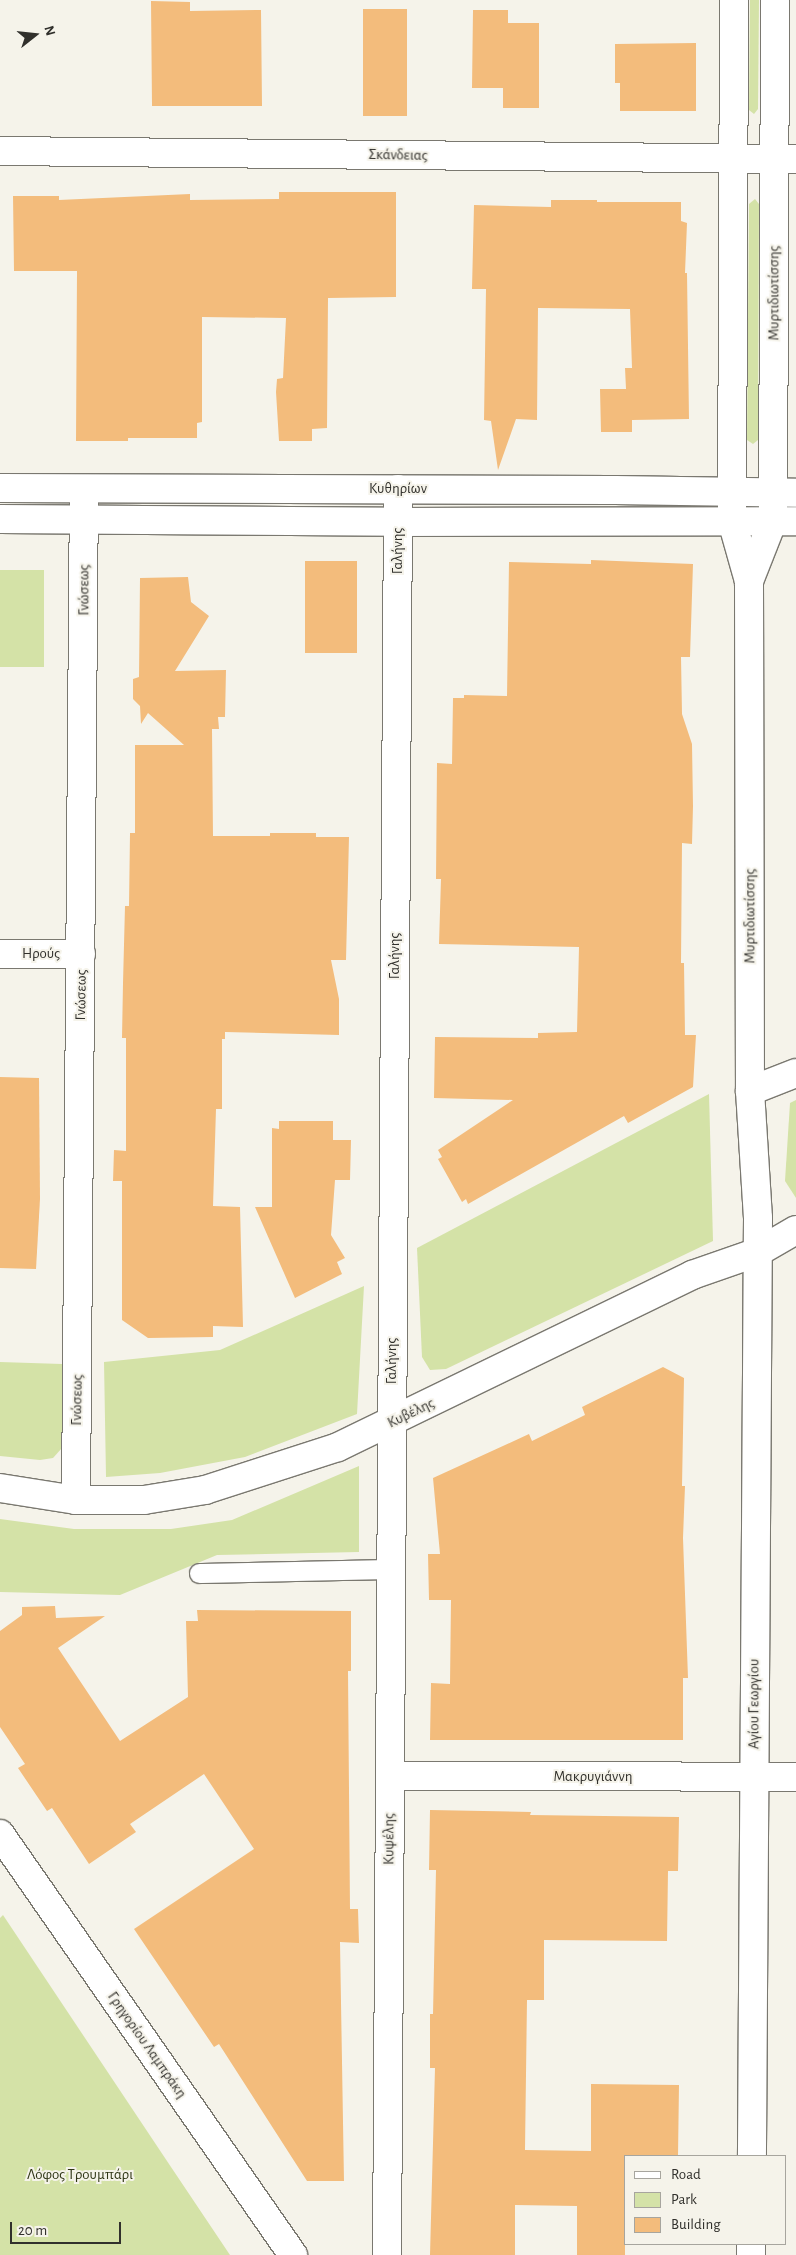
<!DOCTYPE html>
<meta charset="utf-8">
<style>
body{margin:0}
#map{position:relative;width:796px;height:2255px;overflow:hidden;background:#f5f3ea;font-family:"Alegreya Sans",sans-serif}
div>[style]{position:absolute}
.green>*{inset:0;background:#d4e2a7;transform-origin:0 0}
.building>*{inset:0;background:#f3bc7c;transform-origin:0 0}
.roads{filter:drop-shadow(1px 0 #7a7870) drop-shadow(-1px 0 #7a7870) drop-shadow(0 1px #7a7870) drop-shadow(0 -1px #7a7870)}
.service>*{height:19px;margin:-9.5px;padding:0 9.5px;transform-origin:9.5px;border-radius:9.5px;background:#fff}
.minor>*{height:28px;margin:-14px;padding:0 14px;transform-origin:14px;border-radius:14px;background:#fff}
.tertiary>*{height:28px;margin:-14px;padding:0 14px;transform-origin:14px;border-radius:14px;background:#fff}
span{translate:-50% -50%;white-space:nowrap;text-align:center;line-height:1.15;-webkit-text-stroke:4px #f5f3ea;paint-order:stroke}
.street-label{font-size:15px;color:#31302c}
.park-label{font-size:15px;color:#2f3615}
.legend{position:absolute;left:624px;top:2155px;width:162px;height:90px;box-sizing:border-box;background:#f5f3ea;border:1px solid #a7a59e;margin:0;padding:6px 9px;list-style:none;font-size:15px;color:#31302c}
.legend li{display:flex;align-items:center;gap:10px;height:25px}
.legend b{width:25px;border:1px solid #a7a59e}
.north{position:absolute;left:10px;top:10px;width:50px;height:50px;-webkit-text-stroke:4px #f5f3ea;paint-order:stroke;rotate:74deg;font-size:14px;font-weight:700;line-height:20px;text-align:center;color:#31302c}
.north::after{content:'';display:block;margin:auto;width:18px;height:22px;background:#31302c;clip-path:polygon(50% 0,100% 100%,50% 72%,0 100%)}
.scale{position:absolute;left:10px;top:2222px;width:111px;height:22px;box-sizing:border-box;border:2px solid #31302c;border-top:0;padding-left:6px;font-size:15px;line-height:18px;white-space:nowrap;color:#31302c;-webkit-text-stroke:4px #f5f3ea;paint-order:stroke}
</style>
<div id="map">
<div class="green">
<div style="clip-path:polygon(750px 0,759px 0,758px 109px,754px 114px,749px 110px)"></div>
<div style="clip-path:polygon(755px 199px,759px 204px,758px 440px,753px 444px,747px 440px,749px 204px)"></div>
<div style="left:0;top:570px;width:44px;height:97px"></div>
<div style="clip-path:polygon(709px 1094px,713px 1241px,446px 1369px,430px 1370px,422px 1357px,417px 1248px)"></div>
<div style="clip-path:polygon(796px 1100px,796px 1198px,785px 1181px,790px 1103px)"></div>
<div style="clip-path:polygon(364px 1286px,357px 1414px,245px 1457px,160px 1473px,106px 1477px,104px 1362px,220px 1350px)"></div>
<div style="clip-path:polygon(0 1362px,62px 1364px,62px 1448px,53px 1458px,40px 1460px,0 1456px)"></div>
<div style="clip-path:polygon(359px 1466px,359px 1552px,217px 1555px,120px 1595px,0 1592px,0 1519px,74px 1529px,171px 1529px,232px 1520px)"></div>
<div style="clip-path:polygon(3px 1915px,171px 2167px,230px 2255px,0 2255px,0 1918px)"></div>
</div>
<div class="building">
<div style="clip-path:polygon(151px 1px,190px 2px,190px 11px,261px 10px,262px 106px,152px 106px)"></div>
<div style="left:363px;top:9px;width:44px;height:107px"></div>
<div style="clip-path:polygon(473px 10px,508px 10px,508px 23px,539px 23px,539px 108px,503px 108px,503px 88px,472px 88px)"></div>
<div style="clip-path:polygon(696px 43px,696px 111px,620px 111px,620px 83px,615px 83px,615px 44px)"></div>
<div style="clip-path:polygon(279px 192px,396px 192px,396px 297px,328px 298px,327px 428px,312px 429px,312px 441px,279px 441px,276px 392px,277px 379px,283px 378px,286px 318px,202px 317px,202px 422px,197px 423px,197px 438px,128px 438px,128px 441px,76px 441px,77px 271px,14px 271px,13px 196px,59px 196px,59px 200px,190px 194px,190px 200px,279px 199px)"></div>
<div style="clip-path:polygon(551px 200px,597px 200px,597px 202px,681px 202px,681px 221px,687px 223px,685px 273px,687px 273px,689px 419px,632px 420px,632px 432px,601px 432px,600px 389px,626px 389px,625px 368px,632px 368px,630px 309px,538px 308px,537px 420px,516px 419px,498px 470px,491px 421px,484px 420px,486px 289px,472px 289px,474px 205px,551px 207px)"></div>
<div style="clip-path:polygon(591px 560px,693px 564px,690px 657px,681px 657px,682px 714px,692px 744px,693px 806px,692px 844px,682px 843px,681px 963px,684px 963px,685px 1035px,696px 1035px,693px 1087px,628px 1123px,624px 1116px,468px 1204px,466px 1199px,462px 1202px,438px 1159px,442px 1157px,438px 1150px,513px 1100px,434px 1098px,435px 1037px,538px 1038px,538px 1033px,577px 1032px,579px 947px,439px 944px,441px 879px,436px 879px,437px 763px,452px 764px,453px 698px,464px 698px,464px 695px,507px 696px,509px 562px,591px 564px)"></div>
<div style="left:305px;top:561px;width:52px;height:92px"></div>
<div style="clip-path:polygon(188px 577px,191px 602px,209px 616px,175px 671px,226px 670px,225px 717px,218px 717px,219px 729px,212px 729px,213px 836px,270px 836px,270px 833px,316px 833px,316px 837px,349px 837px,346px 960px,331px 960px,339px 999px,339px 1035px,225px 1032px,225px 1039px,222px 1039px,222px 1109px,216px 1109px,213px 1206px,240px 1207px,243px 1327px,213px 1326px,213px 1337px,148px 1338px,122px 1320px,122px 1181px,113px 1181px,114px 1150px,126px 1151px,126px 1038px,122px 1038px,123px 983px,125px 906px,129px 906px,130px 833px,135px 833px,135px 745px,184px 745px,148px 713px,141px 724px,140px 706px,133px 699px,133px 679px,139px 677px,140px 578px)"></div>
<div style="clip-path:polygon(0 1077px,39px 1078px,40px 1199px,36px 1269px,0 1268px)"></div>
<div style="clip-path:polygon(279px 1121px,333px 1121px,333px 1140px,351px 1140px,350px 1180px,335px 1180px,331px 1235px,345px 1258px,337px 1262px,342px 1274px,295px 1298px,255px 1207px,272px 1207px,272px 1128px,279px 1129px)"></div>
<div style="clip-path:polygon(663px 1367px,684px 1378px,682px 1486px,685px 1486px,683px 1538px,688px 1678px,683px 1678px,683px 1740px,430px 1740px,431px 1683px,450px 1684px,451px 1600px,429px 1600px,428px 1554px,440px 1554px,433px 1478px,529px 1434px,532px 1441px,585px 1415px,582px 1407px)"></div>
<div style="clip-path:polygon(55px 1606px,56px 1618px,105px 1616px,58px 1648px,120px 1741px,188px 1697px,186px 1621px,198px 1621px,197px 1610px,351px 1611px,351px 1671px,348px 1671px,350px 1909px,358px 1909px,359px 1943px,340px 1942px,344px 2181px,307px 2181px,219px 2044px,214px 2047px,134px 1929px,254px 1849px,204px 1774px,130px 1824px,136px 1832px,89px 1864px,52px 1808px,47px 1811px,18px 1768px,25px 1764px,0 1727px,0 1631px,22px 1615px,22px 1607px)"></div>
<div style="clip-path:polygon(430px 1810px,531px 1812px,530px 1815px,679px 1817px,678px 1871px,668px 1871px,667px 1941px,544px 1940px,544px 2000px,527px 2000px,525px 2150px,591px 2151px,591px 2084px,679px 2085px,678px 2156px,625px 2156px,625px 2255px,577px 2255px,577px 2206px,515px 2205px,515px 2255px,430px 2255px,435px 2068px,430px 2068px,430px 2014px,433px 2014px,436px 1870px,429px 1870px)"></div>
</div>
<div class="roads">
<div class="service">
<div style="left:199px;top:1573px;width:192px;rotate:-1.2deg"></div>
</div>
<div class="minor">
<div style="left:0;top:151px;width:796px;rotate:0.58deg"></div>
<div style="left:749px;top:581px;width:510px;rotate:89.89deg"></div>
<div style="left:750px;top:1091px;width:127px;rotate:86.4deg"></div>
<div style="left:758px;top:1218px;width:938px;rotate:90.37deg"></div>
<div style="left:0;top:954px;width:81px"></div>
<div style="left:750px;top:1091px;width:49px;rotate:-21.4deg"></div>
<div style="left:0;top:1488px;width:77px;rotate:9deg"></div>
<div style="left:76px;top:1500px;width:68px"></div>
<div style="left:144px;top:1500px;width:62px;rotate:-9.3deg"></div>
<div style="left:205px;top:1490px;width:140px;rotate:-17.9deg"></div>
<div style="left:338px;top:1447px;width:394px;rotate:-25.9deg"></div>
<div style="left:692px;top:1275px;width:70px;rotate:-19.2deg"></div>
<div style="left:758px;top:1252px;width:44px;rotate:-30.1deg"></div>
<div style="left:76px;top:1500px;width:1011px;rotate:-89.55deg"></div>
<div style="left:390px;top:1776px;width:406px;rotate:0.1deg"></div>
<div style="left:0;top:1834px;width:513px;rotate:55.16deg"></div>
<div style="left:387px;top:2255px;width:1766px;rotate:-89.64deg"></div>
<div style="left:751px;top:2255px;width:11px;rotate:-90deg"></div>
</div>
<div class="tertiary">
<div style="left:734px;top:0;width:521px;rotate:90.22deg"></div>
<div style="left:732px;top:521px;width:62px;rotate:74.2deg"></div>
<div style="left:0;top:488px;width:615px;rotate:0.19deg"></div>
<div style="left:615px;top:490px;width:181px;rotate:0.9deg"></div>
<div style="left:0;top:519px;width:398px;rotate:0.4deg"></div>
<div style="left:398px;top:522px;width:398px;rotate:-0.1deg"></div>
<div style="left:749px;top:581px;width:66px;rotate:-68.5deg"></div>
<div style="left:773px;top:520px;width:520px;rotate:-89.78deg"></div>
</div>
</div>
<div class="street-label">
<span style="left:398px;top:155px;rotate:1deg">Σκάνδειας</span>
<span style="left:774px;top:293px;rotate:-90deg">Μυρτιδιωτίσσης</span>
<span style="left:398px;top:489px">Κυθηρίων</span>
<span style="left:398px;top:551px;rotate:-90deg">Γαλήνης</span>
<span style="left:84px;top:590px;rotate:-90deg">Γνώσεως</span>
<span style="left:750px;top:916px;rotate:-90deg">Μυρτιδιωτίσσης</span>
<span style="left:41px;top:954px">Ηρούς</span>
<span style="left:395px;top:956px;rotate:-90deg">Γαλήνης</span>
<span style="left:81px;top:995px;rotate:-89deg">Γνώσεως</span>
<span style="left:392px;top:1361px;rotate:-90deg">Γαλήνης</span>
<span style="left:77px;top:1400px;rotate:-89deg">Γνώσεως</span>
<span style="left:411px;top:1413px;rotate:-26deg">Κυβέλης</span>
<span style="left:754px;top:1704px;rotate:-90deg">Αγίου Γεωργίου</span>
<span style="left:593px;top:1777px">Μακρυγιάννη</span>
<span style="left:389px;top:1839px;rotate:-90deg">Κυψέλης</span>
<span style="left:147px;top:2045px;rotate:55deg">Γρηγορίου Λαμπράκη</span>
</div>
<div class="park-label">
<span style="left:80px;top:2175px">Λόφος Τρουμπάρι</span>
</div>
<ul class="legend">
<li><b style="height:6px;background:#fff"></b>Road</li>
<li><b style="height:14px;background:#d4e2a7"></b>Park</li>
<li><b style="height:14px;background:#f3bc7c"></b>Building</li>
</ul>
<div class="north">N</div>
<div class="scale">20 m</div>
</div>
